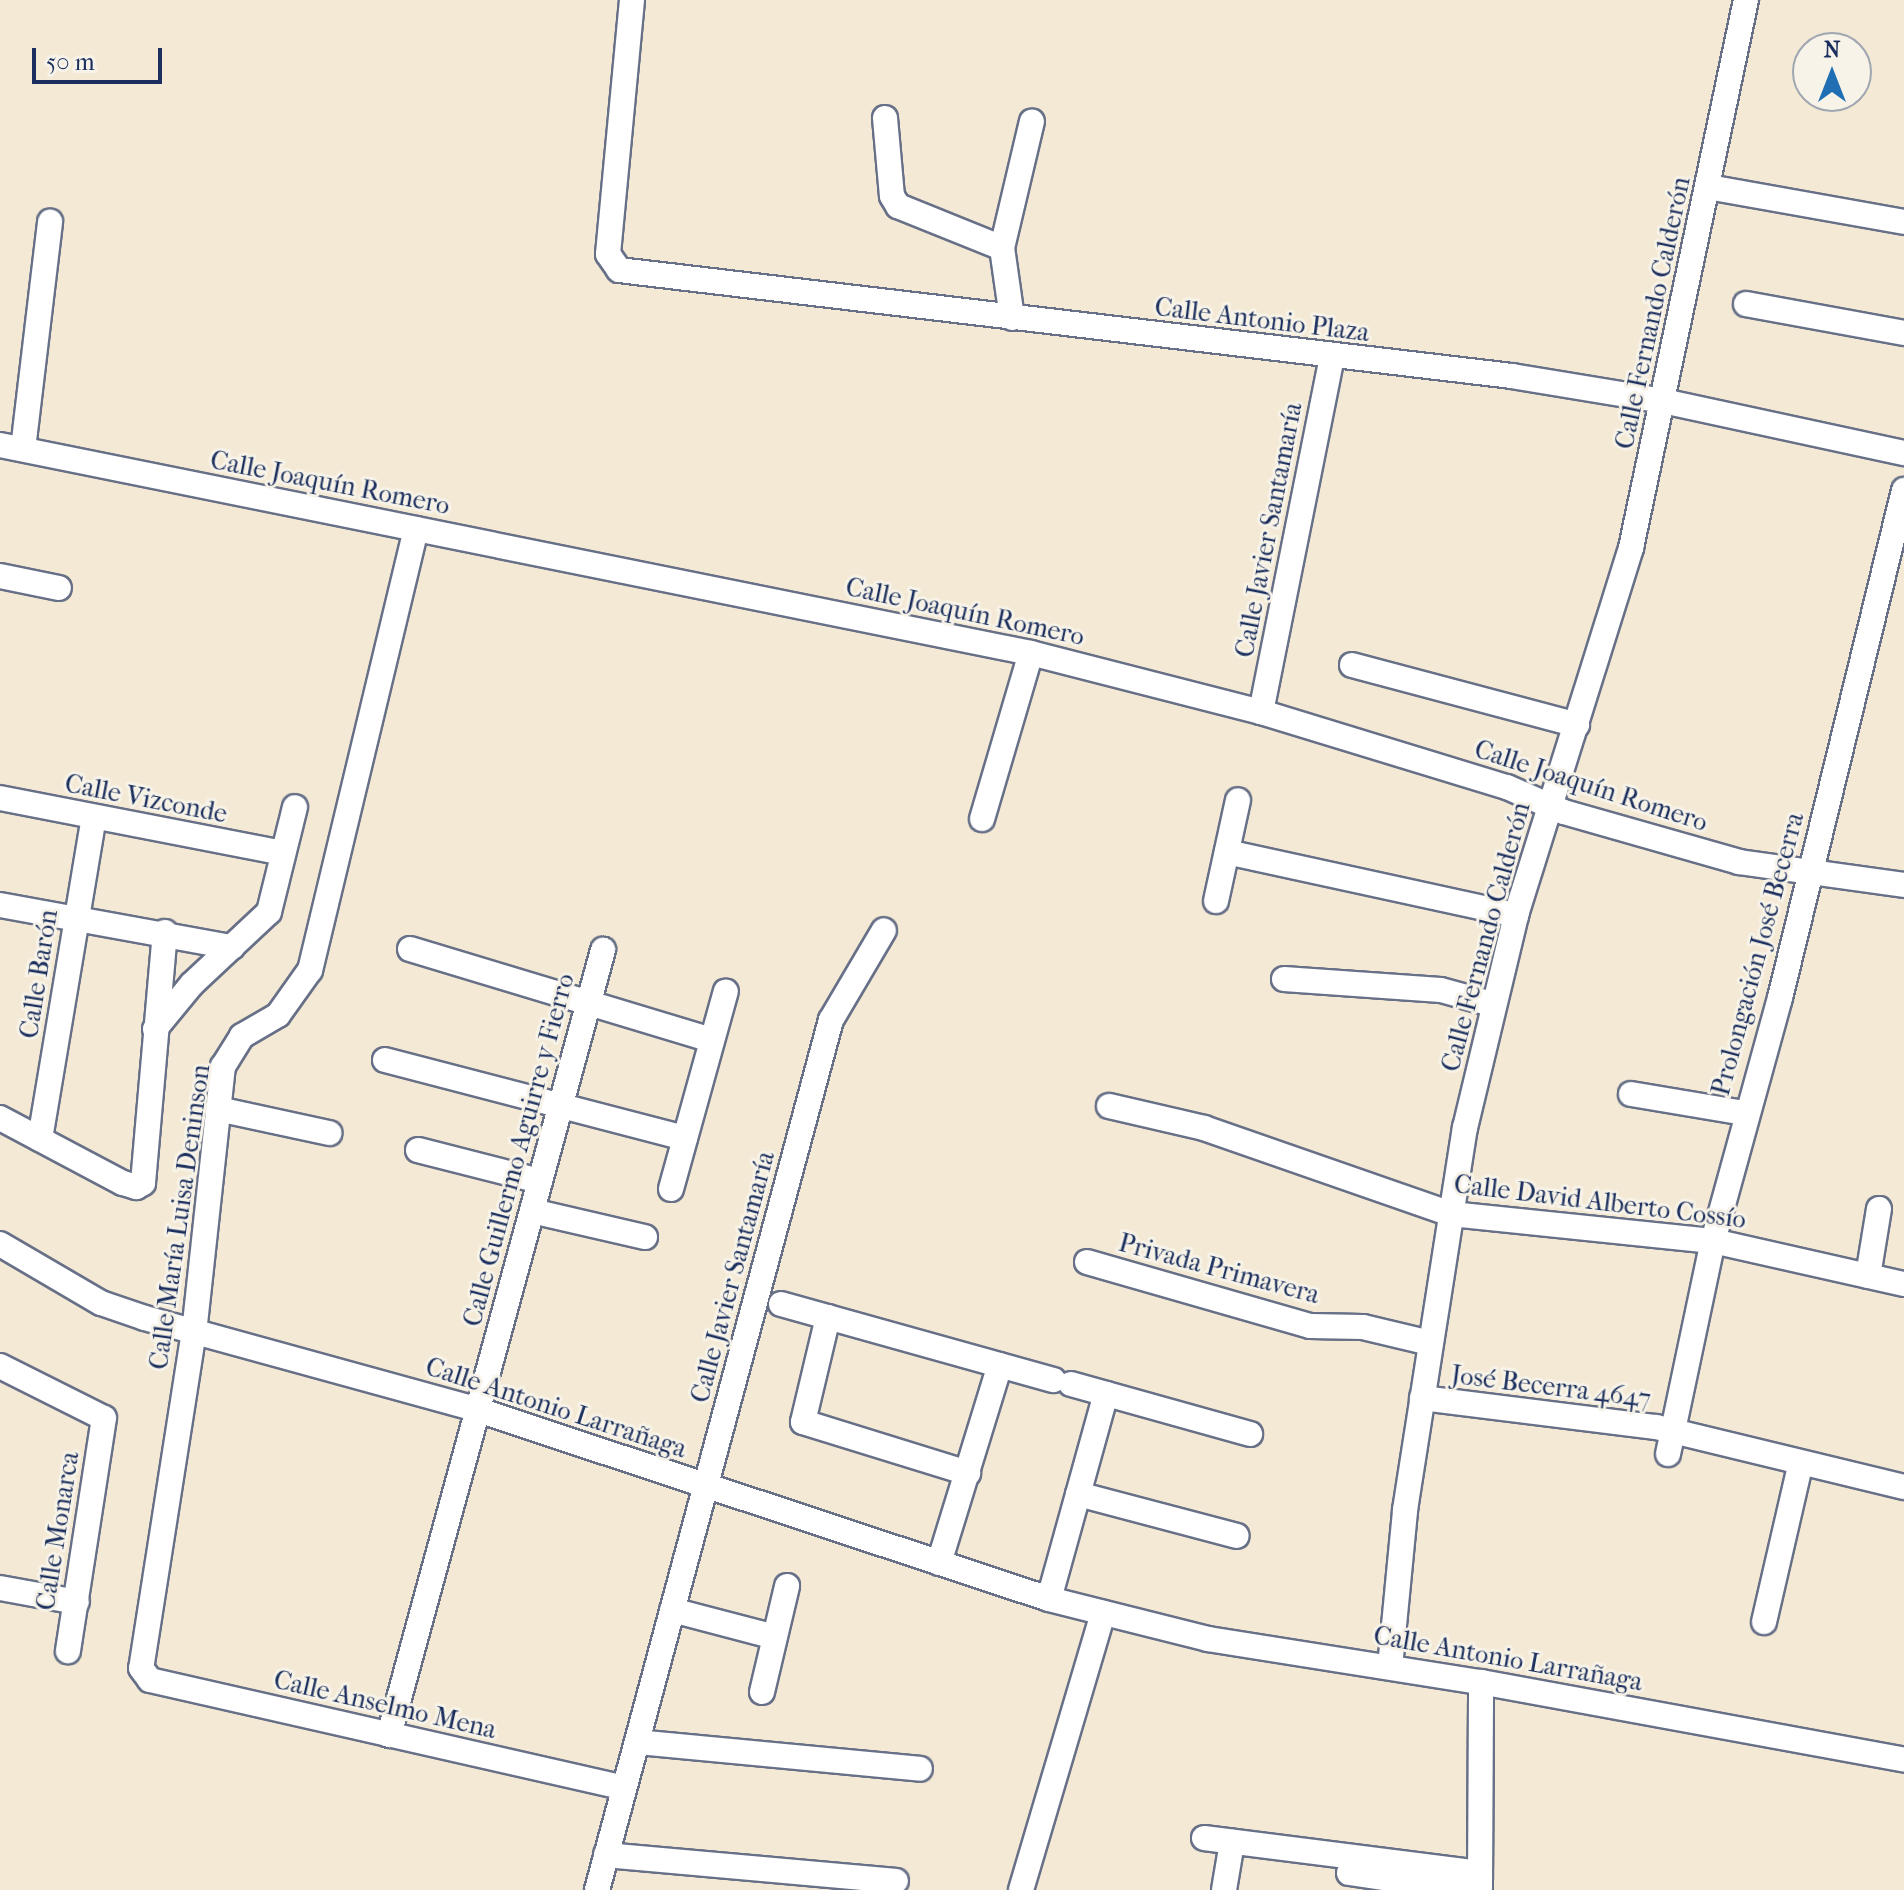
<!DOCTYPE html>
<meta charset="utf-8">
<style>
body{margin:0}
#map{position:relative;width:1904px;height:1890px;overflow:hidden;background:#f4e9d4;font-family:"IM FELL French Canon",serif}
div>[style]{position:absolute}
.roads{filter:drop-shadow(2px 0 #677087) drop-shadow(-2px 0 #677087) drop-shadow(0 2px #677087) drop-shadow(0 -2px #677087)}
.minor>*{height:24px;margin:-12px;padding:0 12px;transform-origin:12px;border-radius:12px;background:#fff}
span{translate:-50% -50%;white-space:nowrap;text-align:center;line-height:1.15;-webkit-text-stroke:6px #f7f3e8;paint-order:stroke}
.street-label{font-size:26px;color:#1b2f5e}
.north{position:absolute;left:1792px;top:32px;width:80px;height:80px;box-sizing:border-box;background:#f7f3e8;border:2px solid #9fa5b1;border-radius:50%;rotate:0deg;font-size:22px;font-weight:700;line-height:32px;text-align:center;color:#1b2f5e}
.north::after{content:'';display:block;margin:auto;width:28px;height:36px;background:#1f6fb2;clip-path:polygon(50% 0,100% 100%,50% 72%,0 100%)}
.scale{position:absolute;left:32px;top:48px;width:130px;height:36px;box-sizing:border-box;border:4px solid #1b2f5e;border-top:0;padding-left:10px;font-size:24px;line-height:28px;white-space:nowrap;color:#1b2f5e;-webkit-text-stroke:6px #f7f3e8;paint-order:stroke}
</style>
<div id="map">
<div class="roads">
<div class="minor">
<div style="left:632px;top:0;width:255px;rotate:95.4deg"></div>
<div style="left:608px;top:254px;width:19px;rotate:55deg"></div>
<div style="left:619px;top:270px;width:899px;rotate:6.77deg"></div>
<div style="left:1512px;top:376px;width:153px;rotate:9.4deg"></div>
<div style="left:1663px;top:401px;width:247px;rotate:12.2deg"></div>
<div style="left:885px;top:118px;width:78px;rotate:84.9deg"></div>
<div style="left:892px;top:196px;width:12px;rotate:59deg"></div>
<div style="left:898px;top:206px;width:112px;rotate:22deg"></div>
<div style="left:1708px;top:187px;width:199px;rotate:10.1deg"></div>
<div style="left:1746px;top:304px;width:161px;rotate:10.4deg"></div>
<div style="left:1012px;top:318px;width:71px;rotate:-98.1deg"></div>
<div style="left:1002px;top:248px;width:130px;rotate:-76.7deg"></div>
<div style="left:0;top:445px;width:1052px;rotate:11.41deg"></div>
<div style="left:1031px;top:653px;width:237px;rotate:14.4deg"></div>
<div style="left:1261px;top:712px;width:257px;rotate:17deg"></div>
<div style="left:1507px;top:787px;width:62px;rotate:23.7deg"></div>
<div style="left:1564px;top:812px;width:182px;rotate:15.9deg"></div>
<div style="left:1739px;top:862px;width:167px;rotate:7.9deg"></div>
<div style="left:23px;top:449px;width:229px;rotate:-83.2deg"></div>
<div style="left:416px;top:529px;width:454px;rotate:103.5deg"></div>
<div style="left:310px;top:970px;width:55px;rotate:125.4deg"></div>
<div style="left:278px;top:1015px;width:42px;rotate:149.7deg"></div>
<div style="left:242px;top:1036px;width:36px;rotate:122deg"></div>
<div style="left:223px;top:1066px;width:267px;rotate:96.2deg"></div>
<div style="left:194px;top:1331px;width:341px;rotate:98.9deg"></div>
<div style="left:141px;top:1668px;width:15px;rotate:53deg"></div>
<div style="left:150px;top:1680px;width:486px;rotate:12.8deg"></div>
<div style="left:0;top:576px;width:60px;rotate:11.5deg"></div>
<div style="left:1352px;top:665px;width:233px;rotate:14.9deg"></div>
<div style="left:1261px;top:712px;width:361px;rotate:-78.7deg"></div>
<div style="left:0;top:798px;width:287px;rotate:11deg"></div>
<div style="left:982px;top:819px;width:173px;rotate:-73.6deg"></div>
<div style="left:1227px;top:852px;width:296px;rotate:12.3deg"></div>
<div style="left:1216px;top:901px;width:103px;rotate:-77.7deg"></div>
<div style="left:0;top:905px;width:236px;rotate:10.3deg"></div>
<div style="left:410px;top:949px;width:315px;rotate:16.8deg"></div>
<div style="left:1284px;top:979px;width:157px;rotate:4deg"></div>
<div style="left:1441px;top:990px;width:53px;rotate:15.4deg"></div>
<div style="left:155px;top:1029px;width:58px;rotate:-50.6deg"></div>
<div style="left:192px;top:984px;width:105px;rotate:-43.1deg"></div>
<div style="left:269px;top:912px;width:108px;rotate:-76.1deg"></div>
<div style="left:385px;top:1060px;width:310px;rotate:14.6deg"></div>
<div style="left:1631px;top:1094px;width:115px;rotate:9.5deg"></div>
<div style="left:1109px;top:1106px;width:98px;rotate:13deg"></div>
<div style="left:1204px;top:1128px;width:262px;rotate:19.2deg"></div>
<div style="left:1451px;top:1214px;width:263px;rotate:5.9deg"></div>
<div style="left:1713px;top:1241px;width:196px;rotate:12.7deg"></div>
<div style="left:218px;top:1109px;width:114px;rotate:12.2deg"></div>
<div style="left:0;top:1118px;width:139px;rotate:27.9deg"></div>
<div style="left:123px;top:1183px;width:14px;rotate:17deg"></div>
<div style="left:136px;top:1187px;width:8px;rotate:-30deg"></div>
<div style="left:143px;top:1183px;width:252px;rotate:-85deg"></div>
<div style="left:40px;top:1139px;width:326px;rotate:-80.5deg"></div>
<div style="left:418px;top:1150px;width:126px;rotate:14.3deg"></div>
<div style="left:671px;top:1189px;width:205px;rotate:-74.5deg"></div>
<div style="left:532px;top:1211px;width:116px;rotate:13deg"></div>
<div style="left:0;top:1244px;width:117px;rotate:30.3deg"></div>
<div style="left:101px;top:1303px;width:46px;rotate:18.8deg"></div>
<div style="left:145px;top:1318px;width:345px;rotate:15.4deg"></div>
<div style="left:478px;top:1410px;width:601px;rotate:18.31deg"></div>
<div style="left:1049px;top:1599px;width:164px;rotate:14.1deg"></div>
<div style="left:1208px;top:1639px;width:276px;rotate:9deg"></div>
<div style="left:1481px;top:1682px;width:430px;rotate:10.4deg"></div>
<div style="left:1087px;top:1262px;width:232px;rotate:16deg"></div>
<div style="left:1310px;top:1326px;width:53px;rotate:1.1deg"></div>
<div style="left:1363px;top:1327px;width:69px;rotate:13.4deg"></div>
<div style="left:1868px;top:1276px;width:68px;rotate:-80.7deg"></div>
<div style="left:781px;top:1304px;width:283px;rotate:15.6deg"></div>
<div style="left:828px;top:1317px;width:108px;rotate:103.4deg"></div>
<div style="left:803px;top:1422px;width:173px;rotate:17.2deg"></div>
<div style="left:0;top:1366px;width:116px;rotate:26.6deg"></div>
<div style="left:104px;top:1418px;width:236px;rotate:98.8deg"></div>
<div style="left:1071px;top:1384px;width:186px;rotate:15.6deg"></div>
<div style="left:1422px;top:1398px;width:236px;rotate:7.1deg"></div>
<div style="left:1656px;top:1427px;width:255px;rotate:13.6deg"></div>
<div style="left:1668px;top:1454px;width:218px;rotate:-78.1deg"></div>
<div style="left:1713px;top:1241px;width:252px;rotate:-74.6deg"></div>
<div style="left:1780px;top:998px;width:523px;rotate:-76.28deg"></div>
<div style="left:1078px;top:1494px;width:164px;rotate:14.8deg"></div>
<div style="left:939px;top:1563px;width:207px;rotate:-72.9deg"></div>
<div style="left:0;top:1588px;width:78px;rotate:10.3deg"></div>
<div style="left:1049px;top:1599px;width:213px;rotate:-74.5deg"></div>
<div style="left:672px;top:1610px;width:106px;rotate:14.7deg"></div>
<div style="left:1764px;top:1622px;width:160px;rotate:-77deg"></div>
<div style="left:1390px;top:1667px;width:158px;rotate:-84.5deg"></div>
<div style="left:1405px;top:1510px;width:387px;rotate:-81.1deg"></div>
<div style="left:1465px;top:1128px;width:219px;rotate:-76.5deg"></div>
<div style="left:1516px;top:915px;width:385px;rotate:-72.6deg"></div>
<div style="left:1631px;top:548px;width:560px;rotate:-78.15deg"></div>
<div style="left:762px;top:1692px;width:109px;rotate:-76.7deg"></div>
<div style="left:389px;top:1735px;width:814px;rotate:-74.75deg"></div>
<div style="left:637px;top:1742px;width:284px;rotate:5.4deg"></div>
<div style="left:1204px;top:1838px;width:278px;rotate:7.2deg"></div>
<div style="left:606px;top:1855px;width:291px;rotate:5.1deg"></div>
<div style="left:1349px;top:1873px;width:115px;rotate:8.5deg"></div>
<div style="left:1480px;top:1888px;width:206px;rotate:-89.7deg"></div>
<div style="left:597px;top:1890px;width:901px;rotate:-74.95deg"></div>
<div style="left:831px;top:1020px;width:104px;rotate:-59.5deg"></div>
<div style="left:1021px;top:1890px;width:289px;rotate:-73.5deg"></div>
<div style="left:1224px;top:1890px;width:49px;rotate:-80.5deg"></div>
</div>
</div>
<div class="street-label">
<span style="left:1653px;top:313px;rotate:-78deg">Calle Fernando Calderón</span>
<span style="left:1262px;top:320px;rotate:7deg">Calle Antonio Plaza</span>
<span style="left:330px;top:483px;rotate:11deg">Calle Joaquín Romero</span>
<span style="left:1269px;top:530px;rotate:-79deg">Calle Javier Santamaría</span>
<span style="left:965px;top:612px;rotate:12deg">Calle Joaquín Romero</span>
<span style="left:1591px;top:786px;rotate:18deg">Calle Joaquín Romero</span>
<span style="left:146px;top:799px;rotate:11deg">Calle Vizconde</span>
<span style="left:1486px;top:937px;rotate:-75deg">Calle Fernando Calderón</span>
<span style="left:1758px;top:954px;rotate:-75deg">Prolongación José Becerra</span>
<span style="left:39px;top:974px;rotate:-81deg">Calle Barón</span>
<span style="left:519px;top:1150px;rotate:-75deg">Calle Guillermo Aguirre y Fierro</span>
<span style="left:1600px;top:1202px;rotate:7deg">Calle David Alberto Cossío</span>
<span style="left:180px;top:1217px;rotate:-82deg">Calle María Luisa Deninson</span>
<span style="left:1219px;top:1269px;rotate:15deg">Privada Primavera</span>
<span style="left:733px;top:1277px;rotate:-75deg">Calle Javier Santamaría</span>
<span style="left:1551px;top:1387px;rotate:7deg">José Becerra 4647</span>
<span style="left:556px;top:1408px;rotate:18deg">Calle Antonio Larrañaga</span>
<span style="left:58px;top:1531px;rotate:-81deg">Calle Monarca</span>
<span style="left:1508px;top:1659px;rotate:10deg">Calle Antonio Larrañaga</span>
<span style="left:385px;top:1705px;rotate:13deg">Calle Anselmo Mena</span>
</div>
<div class="north">N</div>
<div class="scale">50 m</div>
</div>
